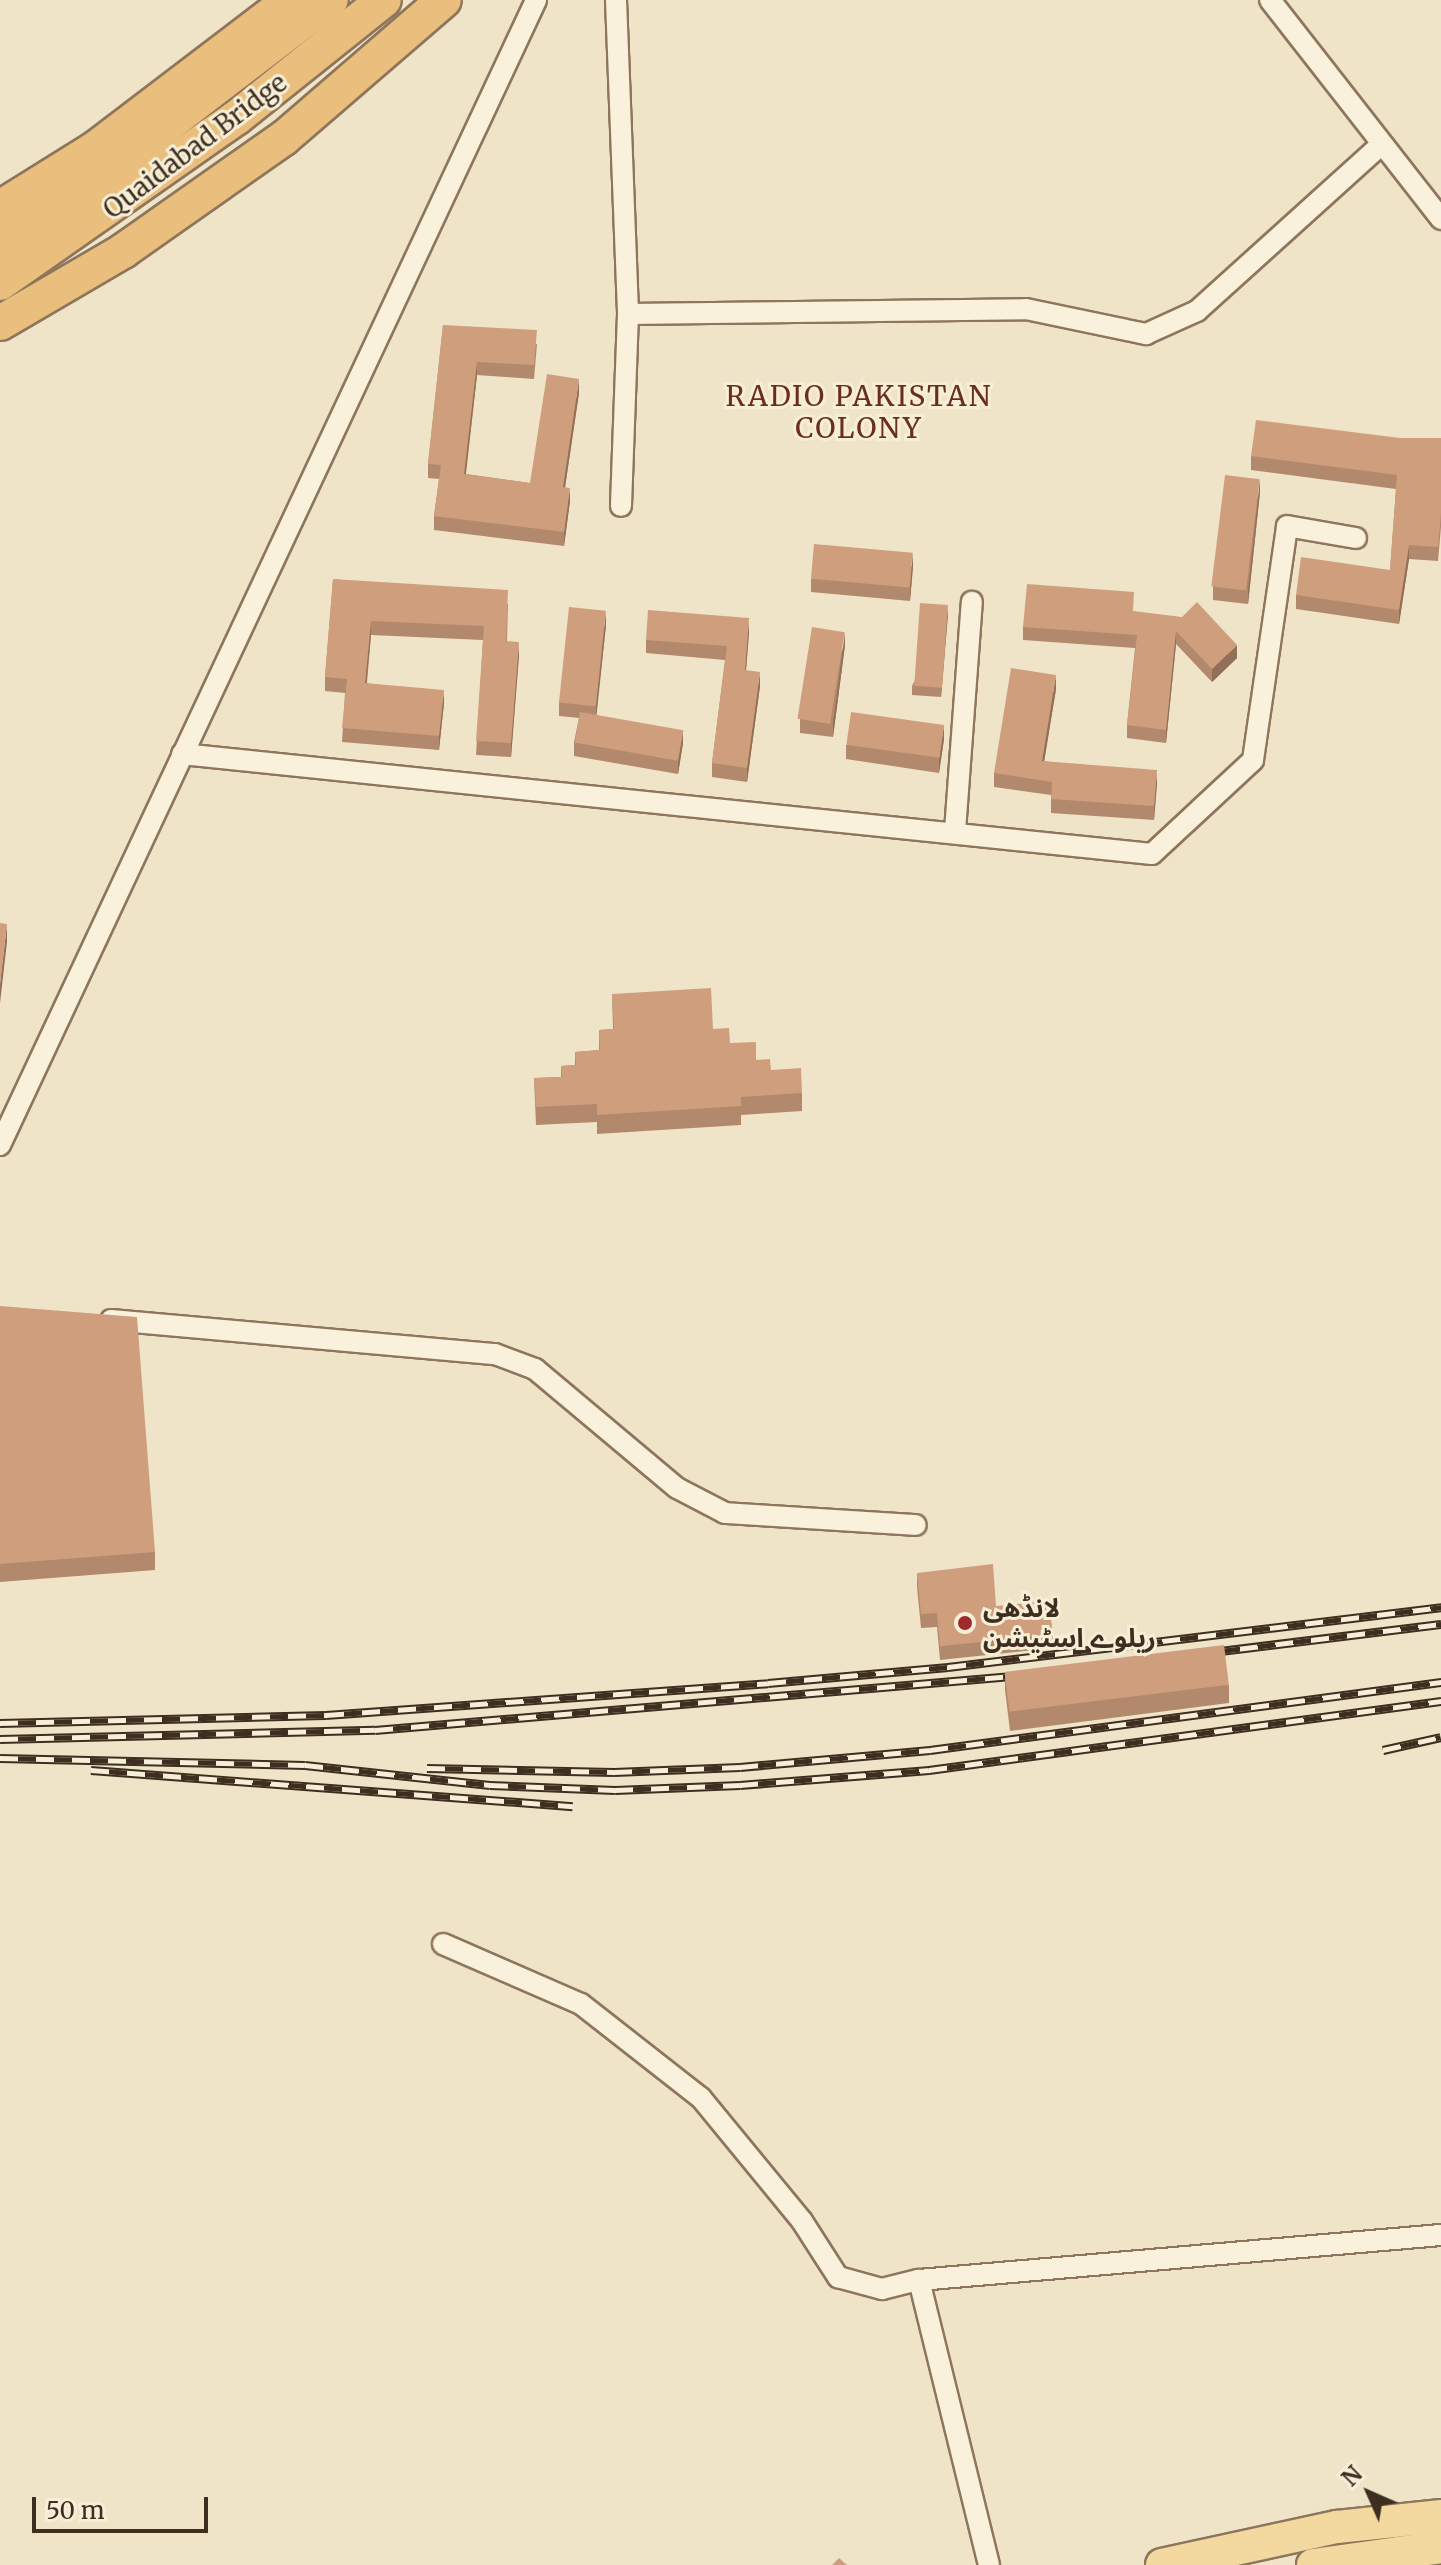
<!DOCTYPE html>
<meta charset="utf-8">
<style>
body{margin:0}
#map{position:relative;width:1441px;height:2565px;overflow:hidden;background:#f0e4c8;font-family:Merriweather,"Noto Sans Arabic",serif}
div>[style]{position:absolute}
.roads{filter:drop-shadow(2px 0 #8d765c) drop-shadow(-2px 0 #8d765c) drop-shadow(0 2px #8d765c) drop-shadow(0 -2px #8d765c)}
.minor>*{height:20px;margin:-10px;padding:0 10px;transform-origin:10px;border-radius:10px;background:#faf1dc}
.primary>*{height:32px;margin:-16px;padding:0 16px;transform-origin:16px;border-radius:16px;background:#f3d9a0}
.trunk>*{height:34px;margin:-17px;padding:0 17px;transform-origin:17px;border-radius:17px;background:#eabe7c}
.rail>*{height:9px;margin-top:-4.5px;transform-origin:0;background:repeating-linear-gradient(90deg,#f7eed8 0 18px,#3d2e20 0 36px);box-sizing:border-box;border-block:2px solid #3d2e20}
.wall>*{inset:0;background:#b2896c}
.shaded-wall>*{inset:0;background:#916f58}
.building>*{inset:0;background:#cf9f7d;transform-origin:0 0}
.dots>*{width:22px;height:22px;translate:-50% -50%;box-sizing:border-box;border:4px solid #f7eed8;border-radius:50%}
span{translate:-50% -50%;white-space:nowrap;text-align:center;line-height:1.15;-webkit-text-stroke:6px #f7eed8;paint-order:stroke}
.street-label{font-size:26px;color:#3d2e20}
.poi-label{font-size:26px;color:#3d2e20;font-weight:700}
.left{translate:0 -50%;text-align:left}
.neighbourhood-label{font-size:28px;color:#6b2e1e;letter-spacing:2px}
.north{position:absolute;left:1329px;top:2453px;width:80px;height:80px;-webkit-text-stroke:6px #f7eed8;paint-order:stroke;rotate:315deg;font-size:22px;font-weight:700;line-height:32px;text-align:center;color:#3d2e20}
.north::after{content:'';display:block;margin:auto;width:28px;height:36px;background:#3d2e20;clip-path:polygon(50% 0,100% 100%,50% 72%,0 100%)}
.scale{position:absolute;left:32px;top:2497px;width:176px;height:36px;box-sizing:border-box;border:4px solid #3d2e20;border-top:0;padding-left:10px;font-size:24px;line-height:28px;white-space:nowrap;color:#3d2e20;-webkit-text-stroke:6px #f7eed8;paint-order:stroke}
</style>
<div id="map">
<div class="roads">
<div class="minor">
<div style="left:616px;top:0;width:314px;rotate:87.8deg"></div>
<div style="left:628px;top:314px;width:192px;rotate:92.1deg"></div>
<div style="left:1270px;top:0;width:278px;rotate:52deg"></div>
<div style="left:628px;top:314px;width:398px;rotate:-0.7deg"></div>
<div style="left:1026px;top:309px;width:123px;rotate:11.8deg"></div>
<div style="left:1146px;top:334px;width:56px;rotate:-24.3deg"></div>
<div style="left:1197px;top:311px;width:249px;rotate:-42.1deg"></div>
<div style="left:182px;top:754px;width:975px;rotate:5.89deg"></div>
<div style="left:1152px;top:854px;width:138px;rotate:-42.9deg"></div>
<div style="left:1253px;top:760px;width:236px;rotate:-81.7deg"></div>
<div style="left:1287px;top:526px;width:70px;rotate:9.9deg"></div>
<div style="left:955px;top:831px;width:230px;rotate:-85.8deg"></div>
<div style="left:0;top:1145px;width:1264px;rotate:-64.91deg"></div>
<div style="left:111px;top:1320px;width:386px;rotate:5.1deg"></div>
<div style="left:495px;top:1354px;width:43px;rotate:20.6deg"></div>
<div style="left:535px;top:1369px;width:185px;rotate:40deg"></div>
<div style="left:677px;top:1488px;width:54px;rotate:27.5deg"></div>
<div style="left:725px;top:1513px;width:191px;rotate:3.6deg"></div>
<div style="left:443px;top:1944px;width:150px;rotate:23.5deg"></div>
<div style="left:581px;top:2004px;width:152px;rotate:38.1deg"></div>
<div style="left:701px;top:2098px;width:159px;rotate:50.6deg"></div>
<div style="left:802px;top:2221px;width:67px;rotate:57.3deg"></div>
<div style="left:838px;top:2277px;width:46px;rotate:15.3deg"></div>
<div style="left:882px;top:2289px;width:38px;rotate:-14deg"></div>
<div style="left:919px;top:2280px;width:524px;rotate:-4.93deg"></div>
<div style="left:919px;top:2280px;width:293px;rotate:76.2deg"></div>
</div>
<div class="primary">
<div style="left:1162px;top:2565px;width:179px;rotate:-12.3deg"></div>
<div style="left:1337px;top:2527px;width:105px;rotate:-6deg"></div>
<div style="left:1313px;top:2565px;width:129px;rotate:-8deg"></div>
</div>
<div class="trunk">
<div style="left:0;top:208px;width:113px;rotate:-32deg"></div>
<div style="left:96px;top:148px;width:244px;rotate:-37.3deg"></div>
<div style="left:0;top:245px;width:104px;rotate:-34deg"></div>
<div style="left:86px;top:187px;width:308px;rotate:-37.4deg"></div>
<div style="left:0;top:283px;width:288px;rotate:-35deg"></div>
<div style="left:236px;top:118px;width:189px;rotate:-38.6deg"></div>
<div style="left:0;top:323px;width:143px;rotate:-30.3deg"></div>
<div style="left:123px;top:251px;width:197px;rotate:-35.1deg"></div>
<div style="left:284px;top:138px;width:211px;rotate:-40.8deg"></div>
</div>
</div>
<div class="rail">
<div style="left:1204px;top:1653px;width:239px;rotate:-7deg"></div>
<div style="left:0;top:1723px;width:326px;rotate:-1.4deg"></div>
<div style="left:326px;top:1715px;width:443px;rotate:-4.1deg"></div>
<div style="left:768px;top:1683px;width:181px;rotate:-5.1deg"></div>
<div style="left:948px;top:1667px;width:497px;rotate:-6.9deg"></div>
<div style="left:0;top:1739px;width:375px;rotate:-1.4deg"></div>
<div style="left:375px;top:1730px;width:652px;rotate:-4.84deg"></div>
<div style="left:1383px;top:1750px;width:59px;rotate:-12.6deg"></div>
<div style="left:0;top:1758px;width:305px;rotate:1.3deg"></div>
<div style="left:305px;top:1765px;width:186px;rotate:6.2deg"></div>
<div style="left:490px;top:1785px;width:125px;rotate:2.3deg"></div>
<div style="left:615px;top:1790px;width:125px;rotate:-2.3deg"></div>
<div style="left:740px;top:1785px;width:190px;rotate:-4.5deg"></div>
<div style="left:929px;top:1770px;width:517px;rotate:-7.68deg"></div>
<div style="left:427px;top:1768px;width:187px;rotate:1.2deg"></div>
<div style="left:614px;top:1772px;width:126px;rotate:-2.3deg"></div>
<div style="left:740px;top:1767px;width:191px;rotate:-5.1deg"></div>
<div style="left:930px;top:1750px;width:516px;rotate:-7.58deg"></div>
<div style="left:91px;top:1770px;width:483px;rotate:4.3deg"></div>
</div>
<div class="wall">
<div style="clip-path:polygon(443px 325px,537px 344px,534px 379px,477px 375px,466px 474px,530px 483px,579px 393px,565px 487px,570px 501px,564px 546px,434px 530px,434px 516px,439px 479px,428px 478px,428px 464px)"></div>
<div style="clip-path:polygon(1400px 438px,1441px 438px,1441px 527px,1438px 561px,1409px 559px,1399px 624px,1296px 609px,1296px 595px,1390px 570px,1396px 489px,1251px 470px,1251px 456px)"></div>
<div style="clip-path:polygon(1260px 492px,1248px 604px,1213px 600px,1213px 586px)"></div>
<div style="clip-path:polygon(913px 566px,910px 601px,811px 592px,811px 579px)"></div>
<div style="clip-path:polygon(333px 579px,508px 604px,507px 641px,519px 655px,511px 757px,476px 755px,483px 640px,371px 635px,367px 683px,444px 703px,439px 750px,342px 742px,345px 693px,325px 691px,325px 677px)"></div>
<div style="clip-path:polygon(1134px 611px,1237px 658px,1212px 682px,1176px 644px,1166px 743px,1127px 738px,1127px 725px,1135px 648px,1023px 640px,1023px 627px)"></div>
<div style="clip-path:polygon(948px 614px,941px 697px,912px 695px,912px 686px)"></div>
<div style="clip-path:polygon(606px 625px,596px 715px,683px 743px,678px 774px,574px 756px,574px 742px,579px 718px,559px 716px,559px 702px)"></div>
<div style="clip-path:polygon(749px 632px,746px 670px,760px 686px,747px 782px,712px 777px,712px 763px,725px 660px,646px 653px,646px 640px)"></div>
<div style="clip-path:polygon(845px 645px,833px 737px,800px 733px,800px 719px)"></div>
<div style="clip-path:polygon(1056px 689px,1044px 761px,1157px 783px,1154px 820px,1051px 813px,1051px 795px,994px 787px,994px 773px)"></div>
<div style="clip-path:polygon(944px 739px,939px 773px,846px 759px,846px 745px)"></div>
<div style="clip-path:polygon(612px 994px,713px 1029px,730px 1043px,756px 1060px,802px 1093px,802px 1111px,741px 1115px,741px 1125px,597px 1134px,597px 1122px,536px 1125px,534px 1078px,561px 1077px,561px 1066px,575px 1065px,575px 1052px,599px 1050px,599px 1030px,613px 1029px)"></div>
<div style="clip-path:polygon(0 1306px,155px 1552px,155px 1570px,0 1582px)"></div>
<div style="clip-path:polygon(917px 1573px,996px 1606px,1053px 1635px,1053px 1648px,940px 1660px,937px 1627px,921px 1628px,917px 1587px)"></div>
<div style="clip-path:polygon(1005px 1672px,1229px 1685px,1229px 1703px,1010px 1731px,1005px 1690px)"></div>
</div>
<div class="shaded-wall">
<div style="clip-path:polygon(477px 362px,477px 375px,464px 488px,464px 474px)"></div>
<div style="clip-path:polygon(579px 379px,579px 393px,563px 501px,563px 487px)"></div>
<div style="clip-path:polygon(1260px 479px,1260px 492px,1248px 604px,1248px 590px)"></div>
<div style="clip-path:polygon(570px 488px,570px 501px,564px 546px,564px 532px)"></div>
<div style="clip-path:polygon(1409px 545px,1409px 559px,1399px 624px,1399px 610px)"></div>
<div style="clip-path:polygon(913px 552px,913px 566px,910px 601px,910px 587px)"></div>
<div style="clip-path:polygon(948px 605px,948px 614px,941px 697px,941px 688px)"></div>
<div style="clip-path:polygon(606px 611px,606px 625px,596px 720px,596px 706px)"></div>
<div style="clip-path:polygon(749px 618px,749px 632px,745px 684px,745px 670px)"></div>
<div style="clip-path:polygon(371px 621px,371px 635px,365px 697px,365px 683px)"></div>
<div style="clip-path:polygon(1176px 631px,1176px 644px,1166px 743px,1166px 730px)"></div>
<div style="clip-path:polygon(845px 632px,845px 645px,833px 737px,833px 723px)"></div>
<div style="clip-path:polygon(519px 642px,519px 655px,511px 757px,511px 743px)"></div>
<div style="clip-path:polygon(1237px 645px,1237px 658px,1212px 682px,1212px 669px)"></div>
<div style="clip-path:polygon(760px 672px,760px 686px,747px 782px,747px 768px)"></div>
<div style="clip-path:polygon(1056px 675px,1056px 689px,1042px 775px,1042px 761px)"></div>
<div style="clip-path:polygon(444px 690px,444px 703px,439px 750px,439px 736px)"></div>
<div style="clip-path:polygon(944px 725px,944px 739px,939px 773px,939px 759px)"></div>
<div style="clip-path:polygon(683px 730px,683px 743px,678px 774px,678px 760px)"></div>
<div style="clip-path:polygon(1157px 770px,1157px 783px,1154px 820px,1154px 806px)"></div>
<div style="clip-path:polygon(7px 924px,7px 942px,0 1003px,0 984px)"></div>
</div>
<div class="building">
<div style="clip-path:polygon(443px 325px,537px 330px,534px 365px,477px 362px,464px 474px,530px 483px,547px 374px,579px 379px,563px 487px,570px 488px,564px 532px,434px 516px,441px 465px,428px 464px)"></div>
<div style="clip-path:polygon(1256px 420px,1400px 438px,1441px 438px,1441px 513px,1438px 547px,1409px 545px,1399px 610px,1296px 595px,1301px 557px,1390px 570px,1397px 475px,1251px 456px)"></div>
<div style="left:1225px;top:475px;width:35px;height:112px;rotate:7deg"></div>
<div style="left:814px;top:544px;width:99px;height:35px;rotate:5deg"></div>
<div style="clip-path:polygon(333px 579px,508px 590px,506px 641px,519px 642px,511px 743px,476px 741px,484px 626px,371px 621px,365px 683px,444px 690px,439px 736px,342px 728px,347px 679px,325px 677px)"></div>
<div style="clip-path:polygon(1027px 584px,1134px 592px,1133px 611px,1182px 617px,1197px 602px,1237px 645px,1212px 669px,1176px 631px,1166px 730px,1127px 725px,1137px 635px,1023px 627px)"></div>
<div style="left:920px;top:603px;width:28px;height:83px;rotate:4deg"></div>
<div style="left:569px;top:607px;width:37px;height:96px;rotate:6deg"></div>
<div style="clip-path:polygon(648px 610px,749px 618px,745px 670px,760px 672px,747px 768px,712px 763px,727px 646px,646px 640px)"></div>
<div style="left:812px;top:627px;width:33px;height:93px;rotate:9deg"></div>
<div style="clip-path:polygon(1011px 668px,1056px 675px,1042px 761px,1157px 770px,1154px 806px,1051px 799px,1052px 782px,994px 773px)"></div>
<div style="left:580px;top:712px;width:105px;height:31px;rotate:10deg"></div>
<div style="left:851px;top:712px;width:94px;height:33px;rotate:8deg"></div>
<div style="clip-path:polygon(0 923px,7px 924px,0 984px)"></div>
<div style="clip-path:polygon(711px 988px,713px 1029px,729px 1028px,730px 1043px,756px 1042px,756px 1060px,770px 1059px,771px 1070px,801px 1068px,802px 1093px,741px 1097px,741px 1106px,597px 1115px,597px 1104px,536px 1107px,534px 1078px,562px 1077px,561px 1066px,576px 1065px,575px 1052px,600px 1050px,599px 1030px,614px 1029px,612px 994px)"></div>
<div style="clip-path:polygon(0 1306px,137px 1317px,155px 1552px,0 1564px)"></div>
<div style="clip-path:polygon(993px 1564px,996px 1606px,1049px 1601px,1053px 1635px,940px 1646px,937px 1613px,921px 1614px,917px 1573px)"></div>
<div style="left:1224px;top:1645px;width:40px;height:221px;rotate:83deg"></div>
<div style="clip-path:polygon(839px 2558px,847px 2565px,832px 2565px)"></div>
</div>
<div class="dots">
<div style="left:965px;top:1623px;background:#9e2a2b"></div>
</div>
<div class="street-label">
<span style="left:195px;top:146px;rotate:-37deg">Quaidabad Bridge</span>
</div>
<div class="poi-label">
<span class="left" style="left:983px;top:1623px">لانڈھی<br>ریلوے اسٹیشن</span>
</div>
<div class="neighbourhood-label">
<span style="left:859px;top:412px">RADIO PAKISTAN<br>COLONY</span>
</div>
<div class="north">N</div>
<div class="scale">50 m</div>
</div>
